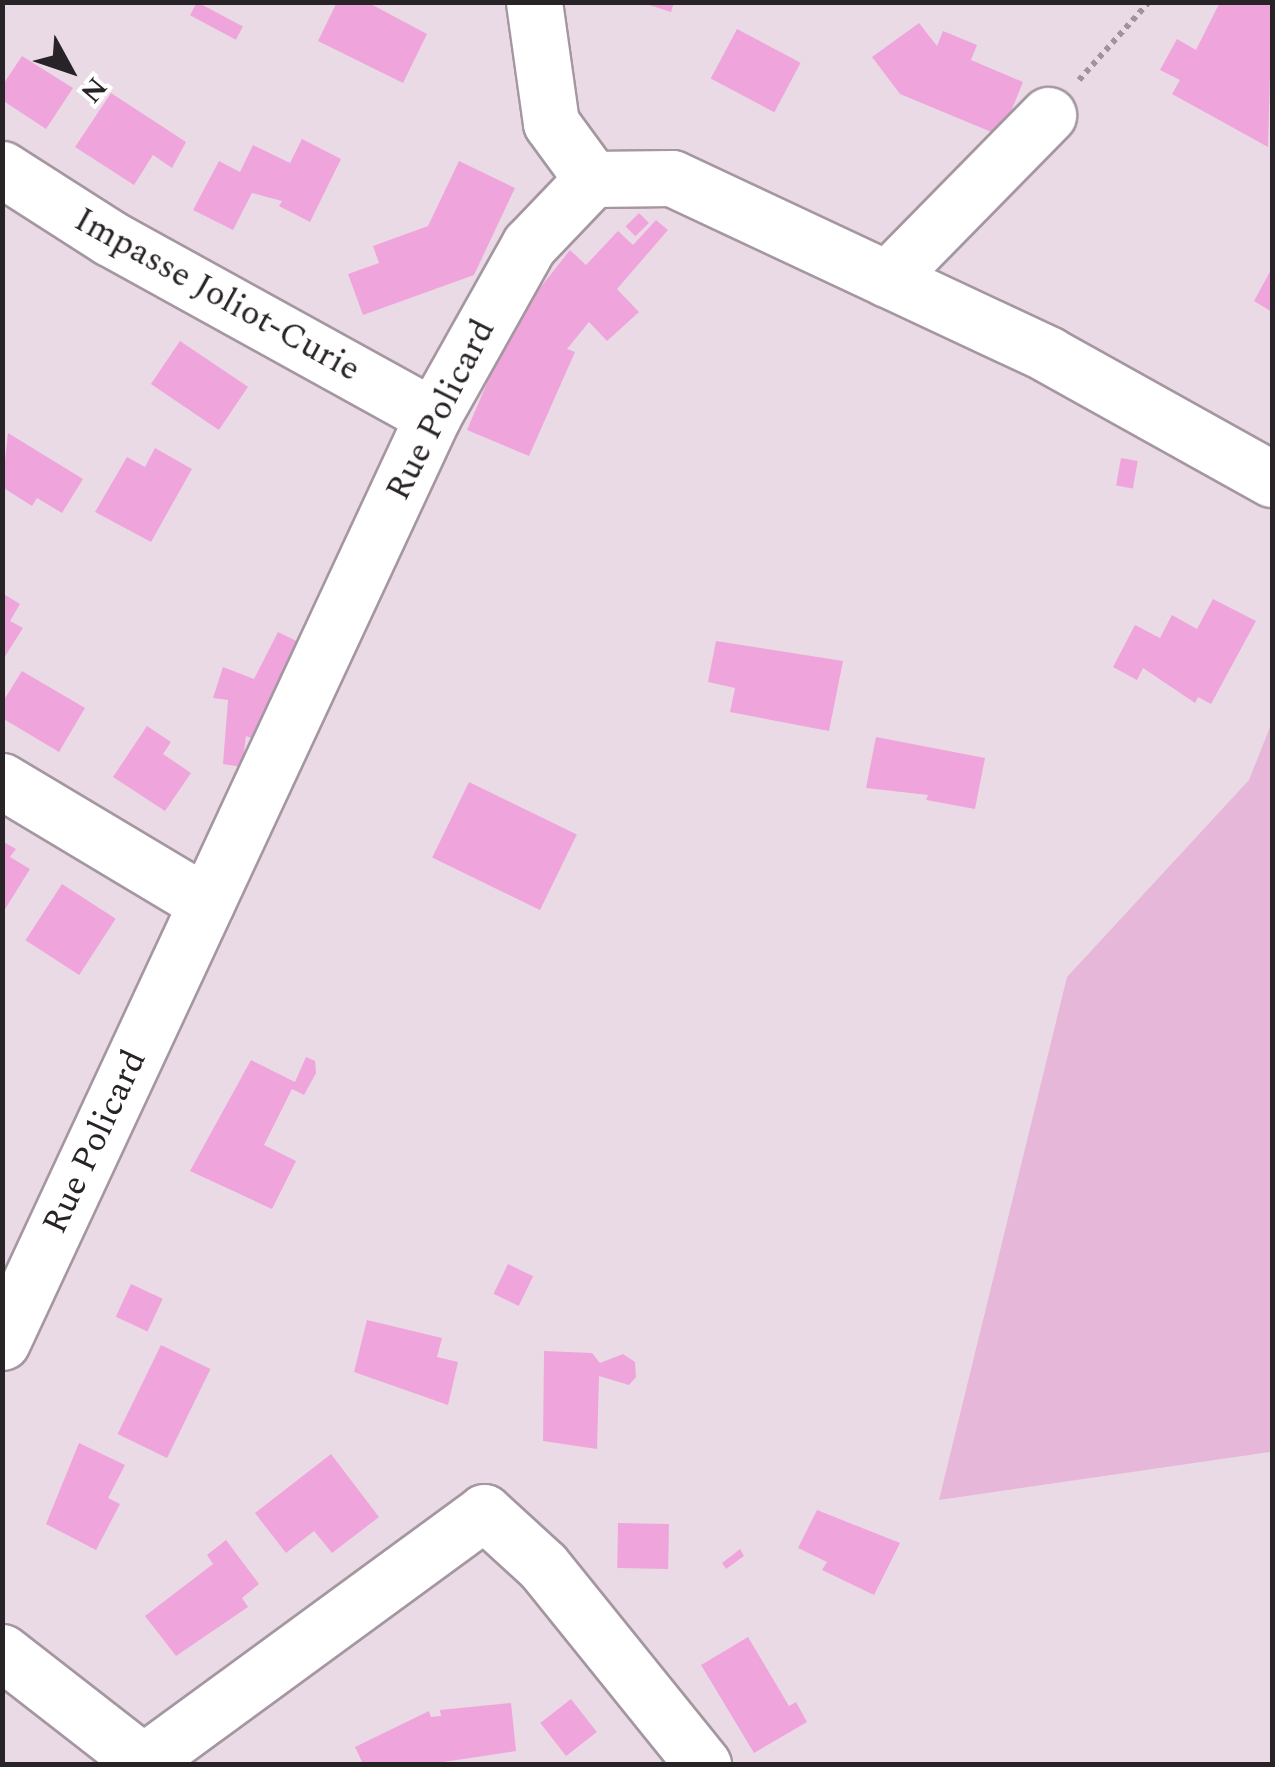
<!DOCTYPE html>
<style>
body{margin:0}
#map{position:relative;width:1275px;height:1767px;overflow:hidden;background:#eadae5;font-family:Spectral,serif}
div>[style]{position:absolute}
.green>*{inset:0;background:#e7b7da}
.building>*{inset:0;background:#efa5dc;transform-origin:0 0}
.path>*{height:6px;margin-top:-3px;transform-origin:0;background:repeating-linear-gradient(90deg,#9f939c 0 5px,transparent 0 10px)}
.roads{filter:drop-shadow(2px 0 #a597a1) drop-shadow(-2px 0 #a597a1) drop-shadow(0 2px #a597a1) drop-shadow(0 -2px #a597a1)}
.minor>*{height:55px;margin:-27.5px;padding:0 27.5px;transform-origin:27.5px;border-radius:27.5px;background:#fff}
span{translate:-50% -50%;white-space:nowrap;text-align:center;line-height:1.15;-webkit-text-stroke:10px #fff;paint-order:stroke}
.street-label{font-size:35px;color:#282327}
.frame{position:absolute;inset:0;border:5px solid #282327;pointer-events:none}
.north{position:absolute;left:20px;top:20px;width:100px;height:100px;-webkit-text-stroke:8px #fff;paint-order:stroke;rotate:130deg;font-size:28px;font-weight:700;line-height:40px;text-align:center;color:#282327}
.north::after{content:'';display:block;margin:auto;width:35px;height:45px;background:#282327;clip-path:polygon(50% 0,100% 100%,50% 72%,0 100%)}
</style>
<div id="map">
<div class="green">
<div style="clip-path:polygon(1272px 722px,1272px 1466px,1270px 1452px,939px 1500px,1067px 977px,1249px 780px)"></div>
</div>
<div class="building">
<div style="left:197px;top:2px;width:52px;height:15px;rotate:28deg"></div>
<div style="clip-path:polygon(337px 2px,367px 2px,427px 34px,403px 83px,318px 41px)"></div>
<div style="clip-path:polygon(640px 2px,674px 2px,671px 12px)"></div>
<div style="clip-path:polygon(1220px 2px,1272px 2px,1268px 147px,1172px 94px,1180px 80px,1160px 70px,1177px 39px,1196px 50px)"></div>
<div style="clip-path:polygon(919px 23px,937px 46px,943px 31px,977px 45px,971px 60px,1023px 82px,1001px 136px,900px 94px,872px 57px)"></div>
<div style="left:737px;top:29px;width:72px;height:56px;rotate:28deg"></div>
<div style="clip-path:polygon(22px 56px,73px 88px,46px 129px,2px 100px,2px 86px)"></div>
<div style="clip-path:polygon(111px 93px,186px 142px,172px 168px,153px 155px,134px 185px,75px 147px)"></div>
<div style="clip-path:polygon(302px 139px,341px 159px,310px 222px,279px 206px,282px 201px,252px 193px,233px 230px,193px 210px,219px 161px,240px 172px,253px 145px,290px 163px)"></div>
<div style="clip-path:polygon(459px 161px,515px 188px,474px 275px,363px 315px,348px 274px,379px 263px,373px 246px,428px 226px)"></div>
<div style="left:639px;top:213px;width:14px;height:19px;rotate:45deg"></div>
<div style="clip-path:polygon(656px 220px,668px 230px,617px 289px,639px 312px,607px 341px,589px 322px,567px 349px,575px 352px,529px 456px,467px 430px,513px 322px,570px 250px,586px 265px,618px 231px,633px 245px)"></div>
<div style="clip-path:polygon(1272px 268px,1272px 312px,1254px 301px)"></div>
<div style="left:180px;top:341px;width:82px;height:52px;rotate:34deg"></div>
<div style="clip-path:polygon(8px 433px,83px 479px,62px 513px,37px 498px,32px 506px,2px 487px)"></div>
<div style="clip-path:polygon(155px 448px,192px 469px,151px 542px,95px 512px,127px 457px,145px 467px)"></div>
<div style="left:1121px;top:458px;width:17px;height:28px;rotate:10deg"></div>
<div style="clip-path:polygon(2px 593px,20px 604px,10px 621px,23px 628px,2px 661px)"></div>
<div style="clip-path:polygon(1213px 599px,1256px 621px,1211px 704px,1198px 697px,1195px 703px,1143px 668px,1137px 680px,1113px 667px,1135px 625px,1160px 638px,1172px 615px,1197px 629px)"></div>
<div style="clip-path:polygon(278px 632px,307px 646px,263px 743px,246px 736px,242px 767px,223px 764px,228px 700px,213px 698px,223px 667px,254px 679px)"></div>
<div style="clip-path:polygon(716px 641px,843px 661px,829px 731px,730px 712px,735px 688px,708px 682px)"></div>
<div style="clip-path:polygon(22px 671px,85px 708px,59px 752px,2px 718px,2px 703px)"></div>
<div style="clip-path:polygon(147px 726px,171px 742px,163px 754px,191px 773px,165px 811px,113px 777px)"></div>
<div style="clip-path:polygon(876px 737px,985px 758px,975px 809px,926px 800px,928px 795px,866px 788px)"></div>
<div style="left:469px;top:782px;width:120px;height:84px;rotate:26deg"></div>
<div style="clip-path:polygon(2px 841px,16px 849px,10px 857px,30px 869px,2px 914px)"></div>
<div style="left:62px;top:884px;width:64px;height:67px;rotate:33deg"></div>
<div style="clip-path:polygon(306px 1057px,315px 1061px,316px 1073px,304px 1095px,292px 1089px,264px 1145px,296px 1161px,272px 1209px,190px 1171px,251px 1060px,295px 1082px)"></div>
<div style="left:508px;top:1264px;width:28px;height:33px;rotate:26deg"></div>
<div style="left:131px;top:1284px;width:35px;height:36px;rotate:25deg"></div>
<div style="clip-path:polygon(367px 1320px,442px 1338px,437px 1357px,458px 1362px,448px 1405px,354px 1372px)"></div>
<div style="left:161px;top:1345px;width:55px;height:99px;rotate:26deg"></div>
<div style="clip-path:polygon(544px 1351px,592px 1353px,600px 1363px,623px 1354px,635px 1362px,636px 1377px,629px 1385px,599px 1376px,597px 1449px,543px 1441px)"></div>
<div style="clip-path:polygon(79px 1443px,125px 1465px,108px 1498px,120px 1504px,96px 1550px,46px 1524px)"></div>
<div style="clip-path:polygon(331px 1454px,379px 1517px,332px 1553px,314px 1531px,286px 1553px,255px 1513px)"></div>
<div style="clip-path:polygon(817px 1510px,900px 1543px,874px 1595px,822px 1570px,827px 1562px,798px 1548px)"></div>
<div style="left:618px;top:1523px;width:51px;height:45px;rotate:1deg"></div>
<div style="clip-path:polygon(226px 1540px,259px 1584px,242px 1598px,248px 1607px,176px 1656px,145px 1616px,213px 1564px,207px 1555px)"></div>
<div style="clip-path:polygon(740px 1549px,744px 1556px,726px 1569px,722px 1563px)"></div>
<div style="clip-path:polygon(748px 1637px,789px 1706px,796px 1702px,807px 1722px,754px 1753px,701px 1665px)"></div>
<div style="left:571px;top:1699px;width:42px;height:39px;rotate:52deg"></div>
<div style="clip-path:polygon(511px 1703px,516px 1751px,430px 1764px,363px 1764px,355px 1747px,429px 1711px,431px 1717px,441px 1716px,440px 1710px)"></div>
</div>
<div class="path">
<div style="left:1079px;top:80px;width:105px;rotate:-48.1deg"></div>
</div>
<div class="roads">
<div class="minor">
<div style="left:534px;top:2px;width:122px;rotate:82deg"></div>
<div style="left:551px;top:123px;width:69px;rotate:53.8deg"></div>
<div style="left:2px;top:169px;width:128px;rotate:32.6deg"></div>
<div style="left:110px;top:238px;width:369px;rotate:28.9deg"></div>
<div style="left:887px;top:279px;width:230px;rotate:-45.5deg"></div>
<div style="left:2px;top:781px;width:238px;rotate:30.9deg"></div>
<div style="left:2px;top:1342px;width:1021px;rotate:-65.04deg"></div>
<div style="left:433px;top:416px;width:196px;rotate:-60.7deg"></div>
<div style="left:529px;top:245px;width:91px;rotate:-46.3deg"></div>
<div style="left:592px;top:179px;width:80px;rotate:-0.7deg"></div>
<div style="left:672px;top:178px;width:416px;rotate:25.1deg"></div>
<div style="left:1049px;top:355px;width:255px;rotate:29.1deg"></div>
<div style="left:2px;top:1652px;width:182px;rotate:37.9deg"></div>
<div style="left:143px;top:1762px;width:423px;rotate:-36.2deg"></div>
<div style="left:484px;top:1512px;width:80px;rotate:42.5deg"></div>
<div style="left:543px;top:1566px;width:255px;rotate:51.1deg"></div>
</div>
</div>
<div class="street-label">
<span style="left:217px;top:295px;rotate:29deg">Impasse Joliot-Curie</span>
<span style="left:441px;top:410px;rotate:-63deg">Rue Policard</span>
<span style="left:95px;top:1142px;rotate:-65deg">Rue Policard</span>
</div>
<div class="frame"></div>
<div class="north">N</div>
</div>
